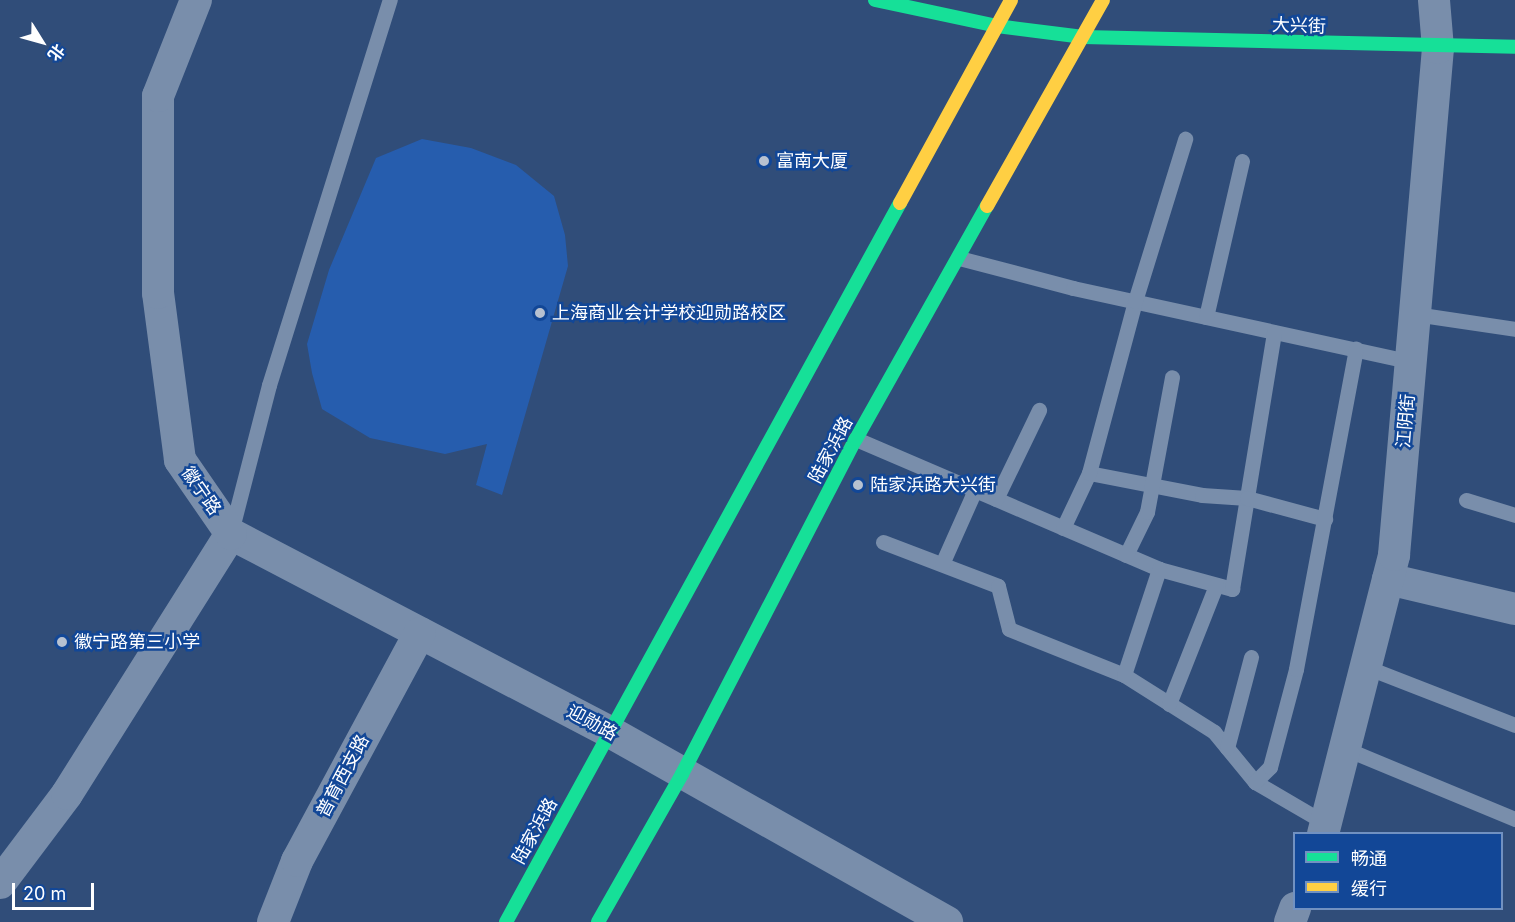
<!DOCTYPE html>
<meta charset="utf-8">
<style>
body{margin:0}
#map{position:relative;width:1515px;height:922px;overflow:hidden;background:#304d79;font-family:Inter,"Noto Sans SC",sans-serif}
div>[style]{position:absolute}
.green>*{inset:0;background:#265dae}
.lane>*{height:15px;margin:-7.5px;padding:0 7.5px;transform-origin:7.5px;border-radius:7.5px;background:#798eab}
.street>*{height:32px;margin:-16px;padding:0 16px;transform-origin:16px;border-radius:16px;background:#798eab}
.fast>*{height:14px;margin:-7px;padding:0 7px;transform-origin:7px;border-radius:7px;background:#16e098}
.slow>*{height:14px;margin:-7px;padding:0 7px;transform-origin:7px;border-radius:7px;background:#ffcf43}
.dots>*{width:16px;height:16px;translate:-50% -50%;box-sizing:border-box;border:3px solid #124797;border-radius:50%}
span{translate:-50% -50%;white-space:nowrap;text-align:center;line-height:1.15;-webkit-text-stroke:5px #124797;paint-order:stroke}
.street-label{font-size:18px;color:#fff}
.poi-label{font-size:18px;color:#fff}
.left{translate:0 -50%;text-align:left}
.legend{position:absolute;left:1293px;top:832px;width:210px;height:78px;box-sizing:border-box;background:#124797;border:2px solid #7191c1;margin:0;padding:8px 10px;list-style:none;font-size:18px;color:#fff}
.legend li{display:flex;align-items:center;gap:12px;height:30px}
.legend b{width:30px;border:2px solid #7191c1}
.north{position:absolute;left:12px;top:12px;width:60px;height:60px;-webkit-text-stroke:4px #124797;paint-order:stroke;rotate:127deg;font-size:16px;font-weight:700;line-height:24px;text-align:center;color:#fff}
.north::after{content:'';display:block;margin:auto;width:21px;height:27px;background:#fff;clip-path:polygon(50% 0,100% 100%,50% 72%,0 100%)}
.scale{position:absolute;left:12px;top:883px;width:82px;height:27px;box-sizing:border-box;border:3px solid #fff;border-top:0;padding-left:8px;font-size:18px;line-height:21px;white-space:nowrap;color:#fff;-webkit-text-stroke:4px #124797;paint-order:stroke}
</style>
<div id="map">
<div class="green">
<div style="clip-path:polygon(422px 139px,471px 148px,516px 165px,554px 196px,565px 235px,568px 266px,502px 495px,476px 485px,487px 444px,445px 454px,370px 438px,322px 409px,312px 373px,307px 344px,329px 270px,376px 158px)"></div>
</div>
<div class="lane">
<div style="left:959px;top:258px;width:118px;rotate:14.7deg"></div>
<div style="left:1073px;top:288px;width:346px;rotate:12.3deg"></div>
<div style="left:1415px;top:314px;width:101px;rotate:8.5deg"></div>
<div style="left:1206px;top:317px;width:160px;rotate:-77deg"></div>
<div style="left:856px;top:439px;width:330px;rotate:23.2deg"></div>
<div style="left:1159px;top:569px;width:76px;rotate:15.3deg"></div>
<div style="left:1232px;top:589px;width:260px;rotate:-80.7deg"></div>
<div style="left:1089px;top:473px;width:115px;rotate:11deg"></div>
<div style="left:1202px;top:495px;width:45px;rotate:3.8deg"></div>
<div style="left:1247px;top:498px;width:81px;rotate:15.1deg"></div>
<div style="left:996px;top:499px;width:99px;rotate:-64.2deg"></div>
<div style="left:1466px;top:500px;width:51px;rotate:17deg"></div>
<div style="left:1063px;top:528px;width:61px;rotate:-64.7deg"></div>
<div style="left:1089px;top:473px;width:178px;rotate:-75deg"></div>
<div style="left:1135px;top:301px;width:170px;rotate:-72.8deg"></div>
<div style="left:231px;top:532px;width:152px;rotate:-75.5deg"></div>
<div style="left:269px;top:385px;width:404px;rotate:-72.6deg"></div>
<div style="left:883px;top:542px;width:123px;rotate:20.9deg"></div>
<div style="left:998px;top:586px;width:44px;rotate:75.7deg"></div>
<div style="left:1009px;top:629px;width:124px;rotate:21.8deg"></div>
<div style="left:1124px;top:675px;width:107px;rotate:32.3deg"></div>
<div style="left:1214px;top:732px;width:65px;rotate:50.6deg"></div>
<div style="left:1255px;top:782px;width:83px;rotate:30.3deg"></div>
<div style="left:1126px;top:555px;width:48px;rotate:-64deg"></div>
<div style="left:1147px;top:512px;width:137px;rotate:-79.5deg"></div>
<div style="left:942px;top:564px;width:81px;rotate:-66deg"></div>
<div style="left:1366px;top:667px;width:160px;rotate:21.3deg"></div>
<div style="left:1124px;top:675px;width:112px;rotate:-71.7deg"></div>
<div style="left:1169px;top:704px;width:128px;rotate:-68.4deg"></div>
<div style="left:1227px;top:748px;width:94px;rotate:-75.2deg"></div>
<div style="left:1346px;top:749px;width:183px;rotate:22.5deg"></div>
<div style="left:1255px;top:782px;width:21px;rotate:-45deg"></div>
<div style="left:1270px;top:767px;width:101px;rotate:-75.1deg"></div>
<div style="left:1296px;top:669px;width:326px;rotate:-79.4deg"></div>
</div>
<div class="street">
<div style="left:231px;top:534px;width:428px;rotate:27.6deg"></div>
<div style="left:610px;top:732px;width:387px;rotate:29.4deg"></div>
<div style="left:1388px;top:579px;width:130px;rotate:13.3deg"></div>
<div style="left:1323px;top:834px;width:288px;rotate:-75.7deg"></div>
<div style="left:1394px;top:555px;width:509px;rotate:-85.04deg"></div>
<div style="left:1438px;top:48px;width:48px;rotate:-94.8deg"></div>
<div style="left:0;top:883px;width:111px;rotate:-53deg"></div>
<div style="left:67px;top:794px;width:307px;rotate:-57.8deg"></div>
<div style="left:231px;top:534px;width:90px;rotate:-124.6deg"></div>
<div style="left:180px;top:460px;width:168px;rotate:-97.5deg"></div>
<div style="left:158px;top:293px;width:197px;rotate:-90deg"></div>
<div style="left:158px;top:96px;width:103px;rotate:-68.4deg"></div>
<div style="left:273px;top:922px;width:66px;rotate:-68.5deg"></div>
<div style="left:297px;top:861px;width:259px;rotate:-61.7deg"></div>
<div style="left:1290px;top:922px;width:15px;rotate:-70deg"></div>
</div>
<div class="fast">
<div style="left:875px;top:0;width:125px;rotate:12deg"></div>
<div style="left:997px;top:26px;width:87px;rotate:7.3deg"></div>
<div style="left:1083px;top:37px;width:432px;rotate:1.3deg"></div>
<div style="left:506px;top:922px;width:820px;rotate:-61.28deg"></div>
<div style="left:598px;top:922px;width:170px;rotate:-60.4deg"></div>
<div style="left:682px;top:774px;width:377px;rotate:-62.6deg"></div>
<div style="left:856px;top:439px;width:267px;rotate:-60.7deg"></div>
</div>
<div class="slow">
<div style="left:900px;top:203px;width:231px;rotate:-61.3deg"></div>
<div style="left:987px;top:206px;width:236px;rotate:-60.6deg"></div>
</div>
<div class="dots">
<div style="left:764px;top:161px;background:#b7c1d0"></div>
<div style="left:540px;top:313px;background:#b7c1d0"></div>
<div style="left:858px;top:485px;background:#b7c1d0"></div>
<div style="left:62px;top:642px;background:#b7c1d0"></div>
</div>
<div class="street-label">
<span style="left:1299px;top:26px;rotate:2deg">大兴街</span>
<span style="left:1406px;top:421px;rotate:-85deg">江阴街</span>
<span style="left:831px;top:450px;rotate:-62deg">陆家浜路</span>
<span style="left:201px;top:491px;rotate:55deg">徽宁路</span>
<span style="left:592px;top:723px;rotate:28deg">迎勋路</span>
<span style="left:343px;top:776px;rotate:-62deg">普育西支路</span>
<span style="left:535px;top:831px;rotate:-61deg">陆家浜路</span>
</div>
<div class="poi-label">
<span class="left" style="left:776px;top:161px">富南大厦</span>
<span class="left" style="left:552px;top:313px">上海商业会计学校迎勋路校区</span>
<span class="left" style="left:870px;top:485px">陆家浜路大兴街</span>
<span class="left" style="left:74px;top:642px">徽宁路第三小学</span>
</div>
<ul class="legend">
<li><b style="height:8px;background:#16e098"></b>畅通</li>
<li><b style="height:8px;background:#ffcf43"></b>缓行</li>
</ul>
<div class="north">北</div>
<div class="scale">20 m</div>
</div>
